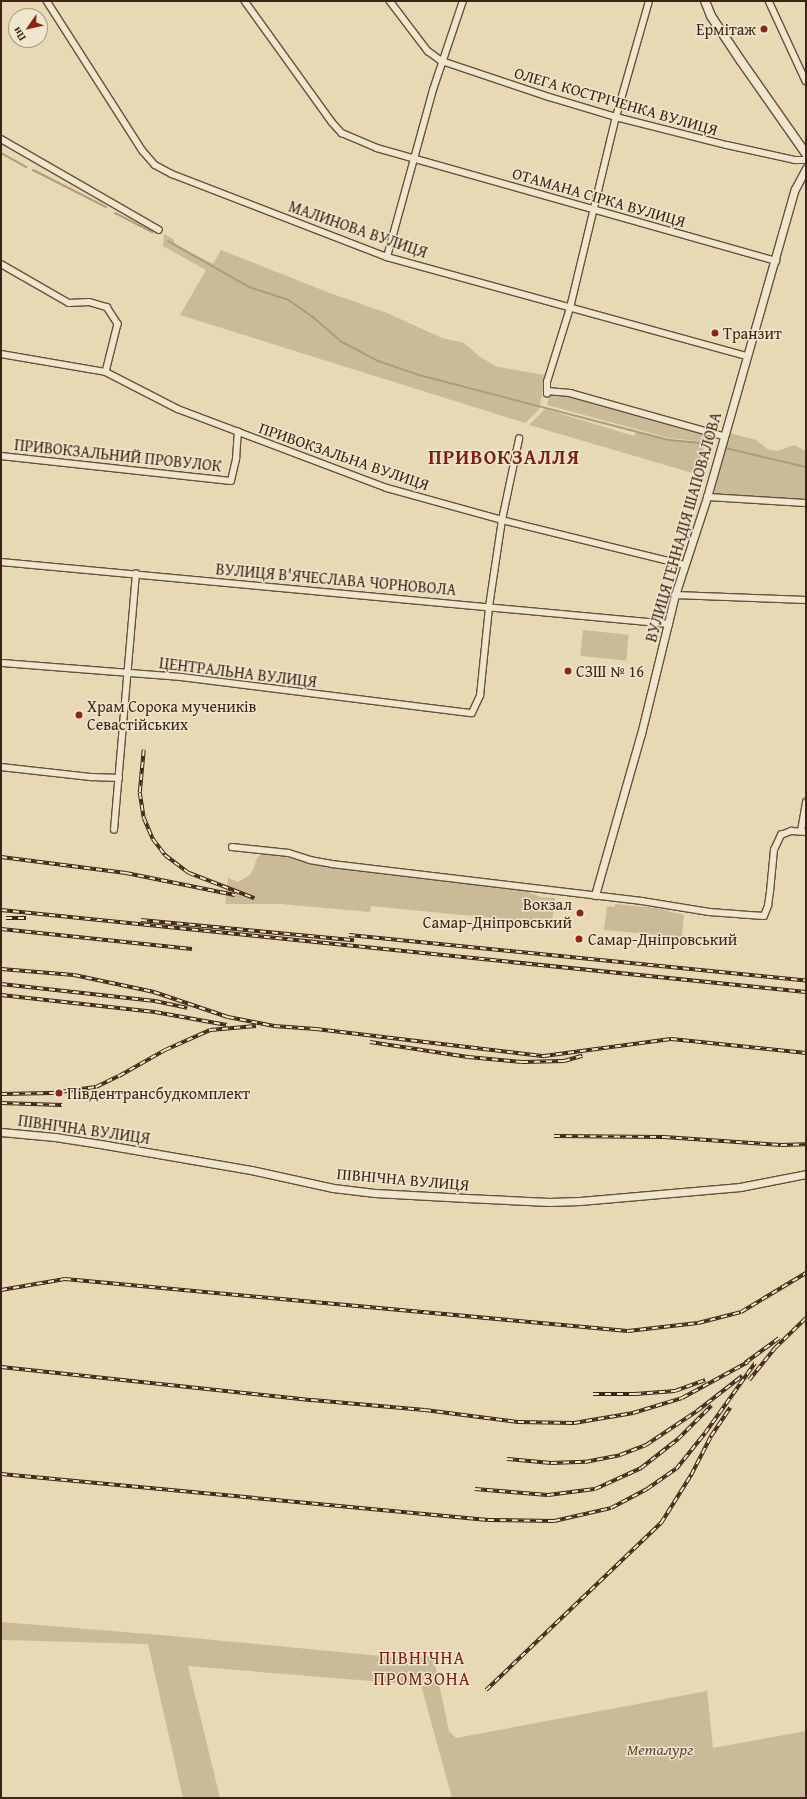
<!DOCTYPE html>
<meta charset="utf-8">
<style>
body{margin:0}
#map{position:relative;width:807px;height:1799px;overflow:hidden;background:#e7d9b3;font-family:"Gentium Book Plus",serif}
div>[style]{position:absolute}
.green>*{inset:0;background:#caba98;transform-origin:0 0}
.stream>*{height:2px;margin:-1px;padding:0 1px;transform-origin:1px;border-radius:1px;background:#ae9b7d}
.roads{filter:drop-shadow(1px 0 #68503c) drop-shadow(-1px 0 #68503c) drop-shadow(0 1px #68503c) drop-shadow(0 -1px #68503c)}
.minor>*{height:5.5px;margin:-2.75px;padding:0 2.75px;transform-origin:2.75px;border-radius:2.75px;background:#efe6ce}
.tertiary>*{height:7px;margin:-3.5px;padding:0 3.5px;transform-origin:3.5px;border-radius:3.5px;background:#efe6ce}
.secondary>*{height:8px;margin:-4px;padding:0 4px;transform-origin:4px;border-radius:4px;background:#efe6ce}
.rail>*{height:3.5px;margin-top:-1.75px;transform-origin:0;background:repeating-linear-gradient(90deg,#efe6ce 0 6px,#3e2315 0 12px);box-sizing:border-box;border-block:1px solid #3e2315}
.dots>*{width:11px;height:11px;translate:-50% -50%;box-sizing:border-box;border:2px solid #efe6ce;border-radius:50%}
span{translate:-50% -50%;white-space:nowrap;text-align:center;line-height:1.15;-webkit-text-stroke:3px #efe6ce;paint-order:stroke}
.poi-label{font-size:16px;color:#3e2315}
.right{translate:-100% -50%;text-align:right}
.left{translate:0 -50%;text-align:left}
.street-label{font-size:16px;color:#3e2315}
.park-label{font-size:16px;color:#614936;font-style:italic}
.quarter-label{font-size:18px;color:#7a1f14;letter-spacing:1px}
.district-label{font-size:20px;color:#7a1f14;font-weight:700;letter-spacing:1px}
.frame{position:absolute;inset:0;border:2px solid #3e2315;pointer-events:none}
.north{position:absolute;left:8px;top:8px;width:40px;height:40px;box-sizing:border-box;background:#efe6ce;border:1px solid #a89884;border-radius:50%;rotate:236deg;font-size:11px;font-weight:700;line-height:16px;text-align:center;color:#3e2315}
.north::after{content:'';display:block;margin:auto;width:14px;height:18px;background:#8f2418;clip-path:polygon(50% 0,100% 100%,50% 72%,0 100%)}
</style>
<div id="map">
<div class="green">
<div style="clip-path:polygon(164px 234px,173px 239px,175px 244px,213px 264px,221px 250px,327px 292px,387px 313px,442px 338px,464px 343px,480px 357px,498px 367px,546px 375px,539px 410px,525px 423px,180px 315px,206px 270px,163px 246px)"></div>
<div style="clip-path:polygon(550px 394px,567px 395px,708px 435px,706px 442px,669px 438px,547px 405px)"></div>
<div style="clip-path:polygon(545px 409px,634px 436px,636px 431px,669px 440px,705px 443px,696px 474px,529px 425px)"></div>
<div style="clip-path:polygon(730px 433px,756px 440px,769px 450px,778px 451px,794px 445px,806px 451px,806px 501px,719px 496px,715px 494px,714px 489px)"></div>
<div style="left:583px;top:630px;width:46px;height:26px;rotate:6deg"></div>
<div style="clip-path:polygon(267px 853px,282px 855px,308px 863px,521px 889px,540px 897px,555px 898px,552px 924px,371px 906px,370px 912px,281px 904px,225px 904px,228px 878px,238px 882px,250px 875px,253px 870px,257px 858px,261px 854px)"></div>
<div style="clip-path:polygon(615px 904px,656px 908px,684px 915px,682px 937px,604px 930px,607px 906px,615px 907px)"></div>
<div style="clip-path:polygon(1px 1622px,172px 1636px,412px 1659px,433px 1655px,449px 1731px,456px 1738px,707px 1691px,713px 1748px,806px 1731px,806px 1798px,452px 1798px,421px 1685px,188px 1666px,220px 1798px,183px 1798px,148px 1644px,1px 1640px)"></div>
</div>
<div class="stream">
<div style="left:1px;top:153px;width:29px;rotate:29deg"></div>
<div style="left:33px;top:170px;width:82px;rotate:26.9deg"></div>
<div style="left:115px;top:213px;width:42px;rotate:27.2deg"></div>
<div style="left:168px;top:241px;width:93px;rotate:29.6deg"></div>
<div style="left:249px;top:287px;width:40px;rotate:18deg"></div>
<div style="left:287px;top:299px;width:33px;rotate:35deg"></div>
<div style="left:314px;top:318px;width:37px;rotate:41deg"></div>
<div style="left:342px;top:342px;width:41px;rotate:27.8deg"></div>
<div style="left:378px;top:361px;width:43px;rotate:18.9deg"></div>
<div style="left:419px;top:375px;width:258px;rotate:14.6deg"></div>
<div style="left:669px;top:440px;width:36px;rotate:5deg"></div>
<div style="left:725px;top:448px;width:83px;rotate:13.2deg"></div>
</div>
<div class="roads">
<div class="minor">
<div style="left:47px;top:1px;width:178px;rotate:57.4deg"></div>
<div style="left:143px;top:151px;width:18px;rotate:49deg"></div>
<div style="left:155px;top:165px;width:19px;rotate:28deg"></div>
<div style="left:172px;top:174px;width:230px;rotate:21.1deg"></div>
<div style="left:387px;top:257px;width:373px;rotate:15.4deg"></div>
<div style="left:245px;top:1px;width:149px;rotate:54.3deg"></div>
<div style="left:332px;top:122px;width:15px;rotate:48deg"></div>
<div style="left:342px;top:133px;width:38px;rotate:23deg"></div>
<div style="left:377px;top:148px;width:415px;rotate:15.8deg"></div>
<div style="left:390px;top:1px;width:63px;rotate:52.8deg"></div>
<div style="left:428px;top:51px;width:17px;rotate:36deg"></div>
<div style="left:442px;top:61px;width:113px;rotate:18.6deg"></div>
<div style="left:549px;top:97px;width:70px;rotate:16.6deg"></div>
<div style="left:616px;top:117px;width:114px;rotate:14.2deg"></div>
<div style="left:727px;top:145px;width:70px;rotate:12.4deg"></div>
<div style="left:795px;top:160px;width:11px"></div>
<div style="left:769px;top:1px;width:88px;rotate:65.2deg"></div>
<div style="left:1px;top:139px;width:182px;rotate:29.9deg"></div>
<div style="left:387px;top:257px;width:173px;rotate:-74.6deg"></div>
<div style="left:433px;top:90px;width:94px;rotate:-71.4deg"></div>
<div style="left:1px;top:264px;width:78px;rotate:29.8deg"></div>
<div style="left:69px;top:303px;width:20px;rotate:-3deg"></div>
<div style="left:89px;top:302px;width:19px;rotate:16deg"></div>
<div style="left:107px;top:307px;width:20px;rotate:57deg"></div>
<div style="left:118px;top:324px;width:49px;rotate:104deg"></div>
<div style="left:1px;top:354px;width:107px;rotate:9.7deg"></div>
<div style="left:106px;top:372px;width:81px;rotate:27.2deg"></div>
<div style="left:178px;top:409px;width:223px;rotate:20.7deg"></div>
<div style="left:387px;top:488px;width:119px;rotate:15.5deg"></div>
<div style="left:502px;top:520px;width:188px;rotate:13.8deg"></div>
<div style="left:547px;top:391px;width:23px;rotate:5deg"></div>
<div style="left:570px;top:393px;width:159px;rotate:15.7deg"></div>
<div style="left:547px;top:394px;width:12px;rotate:-90deg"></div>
<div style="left:547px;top:382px;width:77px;rotate:-72.7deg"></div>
<div style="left:570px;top:308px;width:196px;rotate:-76.5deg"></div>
<div style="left:616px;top:117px;width:121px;rotate:-74.1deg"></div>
<div style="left:1px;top:456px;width:231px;rotate:6.2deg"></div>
<div style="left:231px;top:481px;width:23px;rotate:-77deg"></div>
<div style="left:236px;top:459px;width:27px;rotate:-86deg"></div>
<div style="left:707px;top:497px;width:99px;rotate:3.5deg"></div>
<div style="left:1px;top:562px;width:671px;rotate:5.3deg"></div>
<div style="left:675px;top:595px;width:131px;rotate:2.2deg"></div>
<div style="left:1px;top:663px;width:181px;rotate:4.4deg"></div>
<div style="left:181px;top:677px;width:293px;rotate:7.1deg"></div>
<div style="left:472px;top:713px;width:19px;rotate:-65deg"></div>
<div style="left:480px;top:696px;width:89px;rotate:-84.2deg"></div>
<div style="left:489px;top:607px;width:88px;rotate:-81.5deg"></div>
<div style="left:502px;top:520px;width:83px;rotate:-78.1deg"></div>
<div style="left:1px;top:767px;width:92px;rotate:6.3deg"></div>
<div style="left:92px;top:777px;width:27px;rotate:2deg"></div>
<div style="left:114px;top:830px;width:257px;rotate:-85.1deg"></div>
<div style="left:801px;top:831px;width:29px;rotate:-80deg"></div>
<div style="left:232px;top:847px;width:57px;rotate:6deg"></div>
<div style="left:289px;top:853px;width:22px;rotate:18deg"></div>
<div style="left:310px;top:860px;width:22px;rotate:10deg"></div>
<div style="left:332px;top:864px;width:312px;rotate:6.8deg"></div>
<div style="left:642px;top:901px;width:68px;rotate:9.3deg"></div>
<div style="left:709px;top:912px;width:55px;rotate:4.2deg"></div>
<div style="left:764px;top:916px;width:11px;rotate:-68deg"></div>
<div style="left:768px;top:906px;width:14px;rotate:-82deg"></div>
<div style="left:770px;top:892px;width:42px;rotate:-84.6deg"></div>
<div style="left:774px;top:850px;width:17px;rotate:-65deg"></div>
<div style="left:781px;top:835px;width:11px;rotate:-22deg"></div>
<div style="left:791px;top:831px;width:15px;rotate:4deg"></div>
</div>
<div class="tertiary">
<div style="left:595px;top:895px;width:167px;rotate:-74.1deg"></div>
<div style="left:641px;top:734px;width:143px;rotate:-76.3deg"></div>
<div style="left:675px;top:595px;width:103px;rotate:-71.9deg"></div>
<div style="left:707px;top:497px;width:320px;rotate:-74.1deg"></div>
<div style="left:795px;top:189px;width:24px;rotate:-62deg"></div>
<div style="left:1px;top:1132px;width:54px;rotate:5.3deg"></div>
<div style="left:55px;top:1137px;width:52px;rotate:8.9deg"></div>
<div style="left:106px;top:1145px;width:147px;rotate:9.8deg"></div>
<div style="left:251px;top:1170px;width:84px;rotate:12.4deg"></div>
<div style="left:333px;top:1188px;width:42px;rotate:6.8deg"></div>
<div style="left:375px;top:1193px;width:91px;rotate:3.1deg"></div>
<div style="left:466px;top:1198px;width:83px;rotate:2.8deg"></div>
<div style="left:549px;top:1202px;width:31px;rotate:-2deg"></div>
<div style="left:580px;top:1201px;width:161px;rotate:-5deg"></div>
<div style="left:740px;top:1187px;width:67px;rotate:-11.1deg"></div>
</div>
<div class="secondary">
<div style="left:705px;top:1px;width:16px;rotate:68deg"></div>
<div style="left:711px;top:16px;width:54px;rotate:56.3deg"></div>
<div style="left:741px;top:61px;width:113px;rotate:55deg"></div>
</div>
</div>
<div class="rail">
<div style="left:144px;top:750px;width:43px;rotate:95.3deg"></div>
<div style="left:140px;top:793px;width:25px;rotate:81deg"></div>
<div style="left:144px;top:818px;width:23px;rotate:67deg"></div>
<div style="left:153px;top:839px;width:20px;rotate:53deg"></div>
<div style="left:165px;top:855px;width:30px;rotate:37deg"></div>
<div style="left:189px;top:873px;width:70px;rotate:21deg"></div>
<div style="left:1px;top:857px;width:126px;rotate:7.3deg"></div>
<div style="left:126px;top:873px;width:111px;rotate:11.4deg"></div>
<div style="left:1px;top:910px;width:809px;rotate:5.82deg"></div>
<div style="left:6px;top:918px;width:20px"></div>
<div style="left:141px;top:920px;width:214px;rotate:5.4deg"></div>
<div style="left:1px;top:929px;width:192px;rotate:6deg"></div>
<div style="left:349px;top:935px;width:459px;rotate:5.7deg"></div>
<div style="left:1px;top:969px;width:73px;rotate:4.7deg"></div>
<div style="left:74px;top:975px;width:82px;rotate:12deg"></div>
<div style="left:154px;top:992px;width:78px;rotate:18.7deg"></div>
<div style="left:228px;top:1017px;width:47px;rotate:11.1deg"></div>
<div style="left:274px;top:1026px;width:42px;rotate:4.1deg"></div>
<div style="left:316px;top:1029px;width:230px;rotate:6.8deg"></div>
<div style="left:544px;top:1056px;width:128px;rotate:-7.6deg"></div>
<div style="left:671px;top:1039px;width:136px;rotate:5.9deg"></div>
<div style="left:1px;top:984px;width:155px;rotate:6.3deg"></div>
<div style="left:155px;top:1001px;width:33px;rotate:12deg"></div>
<div style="left:1px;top:995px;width:155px;rotate:6.3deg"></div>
<div style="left:155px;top:1012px;width:73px;rotate:10.2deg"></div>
<div style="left:370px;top:1042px;width:99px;rotate:8.7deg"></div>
<div style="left:468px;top:1057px;width:54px;rotate:5.3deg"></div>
<div style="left:522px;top:1062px;width:42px;rotate:-1.4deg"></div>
<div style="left:564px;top:1061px;width:19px;rotate:-16deg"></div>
<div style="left:1px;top:1094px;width:51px;rotate:-1.1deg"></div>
<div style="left:52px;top:1093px;width:44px;rotate:-7.8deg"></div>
<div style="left:96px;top:1087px;width:25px;rotate:-26deg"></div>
<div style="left:119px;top:1076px;width:53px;rotate:-29.5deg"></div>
<div style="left:165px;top:1050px;width:49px;rotate:-24deg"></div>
<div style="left:210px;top:1030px;width:46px;rotate:-5deg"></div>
<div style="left:1px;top:1103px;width:61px;rotate:1.9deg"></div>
<div style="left:554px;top:1136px;width:110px;rotate:0.5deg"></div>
<div style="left:664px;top:1137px;width:117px;rotate:3.9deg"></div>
<div style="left:781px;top:1145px;width:25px;rotate:-2deg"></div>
<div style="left:1px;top:1290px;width:65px;rotate:-9.8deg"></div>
<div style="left:65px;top:1279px;width:565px;rotate:5.28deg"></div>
<div style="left:628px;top:1331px;width:70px;rotate:-6.5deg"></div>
<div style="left:698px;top:1323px;width:44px;rotate:-14.3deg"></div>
<div style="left:741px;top:1312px;width:76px;rotate:-31deg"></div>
<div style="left:745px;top:1363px;width:42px;rotate:-36.3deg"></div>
<div style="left:1px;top:1367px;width:313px;rotate:6.1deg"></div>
<div style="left:312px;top:1400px;width:113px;rotate:5.1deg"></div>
<div style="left:425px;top:1410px;width:94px;rotate:7.4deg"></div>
<div style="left:518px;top:1422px;width:56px;rotate:1deg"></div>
<div style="left:574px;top:1423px;width:60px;rotate:-9.6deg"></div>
<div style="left:633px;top:1413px;width:51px;rotate:-17deg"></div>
<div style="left:682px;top:1398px;width:75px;rotate:-28.6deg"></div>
<div style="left:749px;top:1380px;width:41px;rotate:-50.9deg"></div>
<div style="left:775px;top:1348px;width:43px;rotate:-44.1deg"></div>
<div style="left:593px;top:1394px;width:42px"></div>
<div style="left:635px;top:1394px;width:40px;rotate:-4.3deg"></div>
<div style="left:675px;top:1391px;width:32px;rotate:-20deg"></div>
<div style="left:507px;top:1459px;width:44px;rotate:5.2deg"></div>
<div style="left:551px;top:1463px;width:34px;rotate:-2deg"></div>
<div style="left:585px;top:1462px;width:36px;rotate:-11deg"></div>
<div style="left:620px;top:1455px;width:28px;rotate:-21deg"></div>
<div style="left:646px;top:1445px;width:61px;rotate:-33.7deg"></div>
<div style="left:697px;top:1411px;width:57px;rotate:-37.9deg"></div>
<div style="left:1px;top:1474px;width:489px;rotate:5.4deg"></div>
<div style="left:488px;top:1520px;width:66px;rotate:0.9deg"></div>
<div style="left:554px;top:1521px;width:58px;rotate:-12.8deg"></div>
<div style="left:611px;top:1508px;width:41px;rotate:-27.8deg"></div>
<div style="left:647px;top:1489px;width:35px;rotate:-35deg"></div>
<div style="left:676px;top:1469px;width:46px;rotate:-51.1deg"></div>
<div style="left:705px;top:1433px;width:86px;rotate:-54.5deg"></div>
<div style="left:475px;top:1489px;width:73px;rotate:4.7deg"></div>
<div style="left:548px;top:1495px;width:47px;rotate:-7.3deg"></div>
<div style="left:595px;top:1489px;width:51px;rotate:-24.5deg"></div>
<div style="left:641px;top:1468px;width:47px;rotate:-38.1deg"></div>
<div style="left:678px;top:1439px;width:47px;rotate:-45deg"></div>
<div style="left:486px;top:1690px;width:242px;rotate:-43.7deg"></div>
<div style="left:661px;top:1523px;width:57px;rotate:-58deg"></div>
<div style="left:691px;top:1475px;width:44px;rotate:-62.9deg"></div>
<div style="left:711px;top:1436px;width:34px;rotate:-56deg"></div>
</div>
<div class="dots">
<div style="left:764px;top:29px;background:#8f2418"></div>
<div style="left:715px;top:333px;background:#8f2418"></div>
<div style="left:568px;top:671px;background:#8f2418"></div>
<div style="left:79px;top:715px;background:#8f2418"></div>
<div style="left:580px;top:913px;background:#8f2418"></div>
<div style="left:579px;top:939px;background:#8f2418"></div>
<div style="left:59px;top:1093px;background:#8f2418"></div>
</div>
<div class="poi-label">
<span class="right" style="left:756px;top:29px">Ермітаж</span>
<span class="left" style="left:723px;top:333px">Транзит</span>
<span class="left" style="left:576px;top:671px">СЗШ № 16</span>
<span class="left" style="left:87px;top:715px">Храм Сорока мучеників<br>Севастійських</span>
<span class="right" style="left:572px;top:913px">Вокзал<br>Самар-Дніпровський</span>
<span class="left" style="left:588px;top:939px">Самар-Дніпровський</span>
<span class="left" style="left:67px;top:1093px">Південтрансбудкомплект</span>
</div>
<div class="street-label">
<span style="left:616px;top:101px;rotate:16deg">ОЛЕГА КОСТРІЧЕНКА ВУЛИЦЯ</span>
<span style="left:599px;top:197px;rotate:16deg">ОТАМАНА СІРКА ВУЛИЦЯ</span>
<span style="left:358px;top:229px;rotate:19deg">МАЛИНОВА ВУЛИЦЯ</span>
<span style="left:118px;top:455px;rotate:6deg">ПРИВОКЗАЛЬНИЙ ПРОВУЛОК</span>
<span style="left:344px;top:456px;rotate:19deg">ПРИВОКЗАЛЬНА ВУЛИЦЯ</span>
<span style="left:683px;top:527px;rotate:-74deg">ВУЛИЦЯ ГЕННАДІЯ ШАПОВАЛОВА</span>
<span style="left:336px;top:579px;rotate:5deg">ВУЛИЦЯ В'ЯЧЕСЛАВА ЧОРНОВОЛА</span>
<span style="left:238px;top:672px;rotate:7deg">ЦЕНТРАЛЬНА ВУЛИЦЯ</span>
<span style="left:84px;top:1129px;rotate:8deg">ПІВНІЧНА ВУЛИЦЯ</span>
<span style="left:403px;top:1179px;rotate:5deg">ПІВНІЧНА ВУЛИЦЯ</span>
</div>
<div class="park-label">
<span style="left:660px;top:1749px">Металург</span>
</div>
<div class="quarter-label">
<span style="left:422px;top:1669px">ПІВНІЧНА<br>ПРОМЗОНА</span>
</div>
<div class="district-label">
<span style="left:504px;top:456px">ПРИВОКЗАЛЛЯ</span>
</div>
<div class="frame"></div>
<div class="north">Пн</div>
</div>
